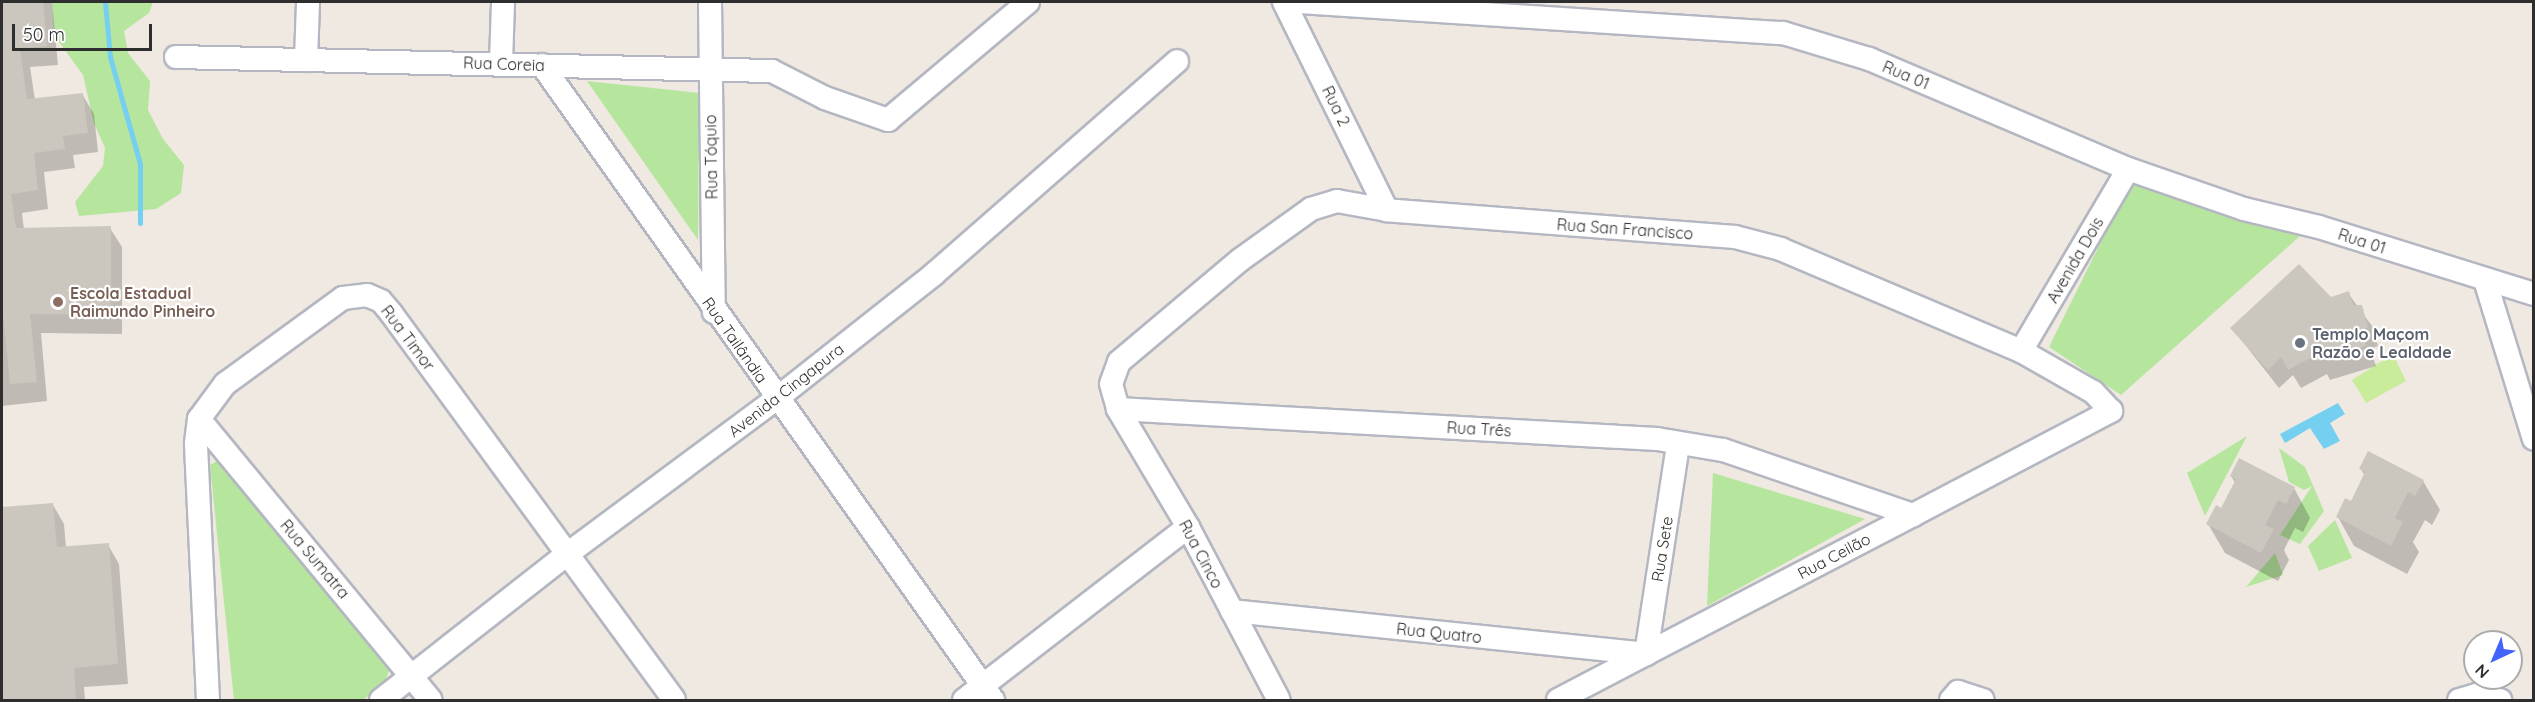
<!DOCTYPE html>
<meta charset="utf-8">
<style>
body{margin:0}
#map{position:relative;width:2535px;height:702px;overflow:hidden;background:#efe9e1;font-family:Quicksand,sans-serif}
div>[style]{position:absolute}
.green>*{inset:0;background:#b6e59e}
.pitch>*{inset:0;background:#c9ec9a}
.water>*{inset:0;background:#75cff0}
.shadow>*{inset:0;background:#0003}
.stream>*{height:5px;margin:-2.5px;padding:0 2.5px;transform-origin:2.5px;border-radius:2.5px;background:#75cff0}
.building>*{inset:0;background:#cbc7bf}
.roads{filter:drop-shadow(2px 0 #b4b7c1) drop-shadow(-2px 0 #b4b7c1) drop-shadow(0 2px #b4b7c1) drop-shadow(0 -2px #b4b7c1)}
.minor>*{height:22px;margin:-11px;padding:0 11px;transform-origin:11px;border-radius:11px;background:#fff}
.dots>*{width:16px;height:16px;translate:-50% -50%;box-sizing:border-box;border:3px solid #fff;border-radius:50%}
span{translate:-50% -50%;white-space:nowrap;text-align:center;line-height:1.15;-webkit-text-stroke:4.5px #fff;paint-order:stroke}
.street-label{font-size:16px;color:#2e2e2e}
.education-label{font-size:16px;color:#785e54;font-weight:700}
.left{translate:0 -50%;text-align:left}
.worship-label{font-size:16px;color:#5b616d;font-weight:700}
.frame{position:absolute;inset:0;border:3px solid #2e2e2e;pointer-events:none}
.north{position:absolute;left:2463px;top:630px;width:60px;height:60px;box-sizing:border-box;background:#fff;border:2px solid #ababab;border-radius:50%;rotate:224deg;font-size:16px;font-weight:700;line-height:24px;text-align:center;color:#2e2e2e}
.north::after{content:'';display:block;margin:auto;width:21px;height:27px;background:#4264fb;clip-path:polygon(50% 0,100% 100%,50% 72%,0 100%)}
.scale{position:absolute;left:12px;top:24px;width:140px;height:27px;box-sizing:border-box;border:3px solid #2e2e2e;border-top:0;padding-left:8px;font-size:18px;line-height:21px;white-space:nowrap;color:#2e2e2e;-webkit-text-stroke:4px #fff;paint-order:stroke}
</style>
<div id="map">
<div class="green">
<div style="clip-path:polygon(52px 2px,153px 2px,149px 13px,124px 31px,128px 53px,150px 81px,148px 110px,163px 139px,184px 165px,181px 193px,156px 209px,79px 216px,75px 202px,103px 166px,105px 148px,94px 123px,83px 75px,54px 35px)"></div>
<div style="clip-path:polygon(587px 81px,699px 93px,698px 240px)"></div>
<div style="clip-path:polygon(2132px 179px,2308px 229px,2121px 395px,2049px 347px)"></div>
<div style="clip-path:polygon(2247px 436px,2205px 516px,2187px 473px)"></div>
<div style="clip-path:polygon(2279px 448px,2305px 467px,2324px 511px,2300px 544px,2280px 535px,2312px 486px,2304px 490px,2289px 482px)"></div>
<div style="clip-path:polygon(217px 461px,391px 664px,385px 683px,363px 700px,234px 700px,210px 465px)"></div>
<div style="clip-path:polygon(1713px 473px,1865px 519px,1707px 606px)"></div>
<div style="clip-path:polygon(2335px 520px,2352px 558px,2319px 571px,2308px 546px)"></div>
<div style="clip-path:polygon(2275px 553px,2283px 575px,2246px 587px)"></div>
</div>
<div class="pitch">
<div style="clip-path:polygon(2393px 354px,2406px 381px,2366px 403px,2352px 380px)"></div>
</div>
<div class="water">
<div style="clip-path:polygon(2338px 403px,2345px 414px,2330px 423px,2340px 441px,2324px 449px,2310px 428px,2285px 443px,2280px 434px)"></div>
</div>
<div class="shadow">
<div style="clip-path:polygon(2px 2px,52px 2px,58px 65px,30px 67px,35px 100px,82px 94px,94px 114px,98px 152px,73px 155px,75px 168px,44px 172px,48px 209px,22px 213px,24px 230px,110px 228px,122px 247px,122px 334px,41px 333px,47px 401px,2px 406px)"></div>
<div style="clip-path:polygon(2348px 293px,2372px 326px,2378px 346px,2370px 349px,2376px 366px,2330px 380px,2327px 374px,2301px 388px,2293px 375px,2279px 388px,2232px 328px)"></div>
<div style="clip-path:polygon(2361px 469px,2423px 481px,2440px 510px,2432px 525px,2425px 520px,2413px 542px,2419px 552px,2407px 574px,2354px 546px,2338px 517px,2351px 503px,2365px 476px)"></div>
<div style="clip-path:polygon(2231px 476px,2294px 488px,2310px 518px,2303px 532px,2295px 528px,2284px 550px,2289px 560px,2278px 581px,2225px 553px,2208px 524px,2222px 510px,2236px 484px)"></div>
<div style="clip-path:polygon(53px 505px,64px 524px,66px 548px,108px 545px,119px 564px,128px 684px,84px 687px,85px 700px,2px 700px,2px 509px)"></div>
</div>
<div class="stream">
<div style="left:105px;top:2px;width:55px;rotate:84.8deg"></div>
<div style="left:110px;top:57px;width:111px;rotate:74.3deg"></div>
<div style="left:140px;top:164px;width:59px;rotate:90deg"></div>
</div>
<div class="building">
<div style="clip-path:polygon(2px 2px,43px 2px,47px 46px,20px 48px,27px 99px,83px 93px,88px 133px,63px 136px,65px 149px,34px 153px,38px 190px,11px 194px,16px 228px,111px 226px,111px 315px,30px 314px,37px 382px,10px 384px,2px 304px)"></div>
<div style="clip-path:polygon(2299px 264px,2331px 297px,2349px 291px,2353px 305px,2362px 305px,2368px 327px,2361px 330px,2366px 346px,2318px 361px,2316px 355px,2288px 370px,2281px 357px,2268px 370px,2230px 328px)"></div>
<div style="clip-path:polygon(2368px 451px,2424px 480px,2415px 496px,2408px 492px,2395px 518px,2403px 522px,2391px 546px,2336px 517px,2345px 498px,2351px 501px,2365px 472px,2359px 469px)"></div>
<div style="clip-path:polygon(2239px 458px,2295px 487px,2286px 504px,2278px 500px,2265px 525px,2274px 529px,2261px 553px,2206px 524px,2216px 505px,2221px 508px,2236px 479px,2230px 476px)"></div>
<div style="clip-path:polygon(53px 503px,57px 547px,109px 543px,118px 664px,74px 668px,76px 700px,2px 700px,2px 507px)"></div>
</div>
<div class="roads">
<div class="minor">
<div style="left:710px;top:2px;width:310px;rotate:89.3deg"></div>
<div style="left:1284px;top:2px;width:232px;rotate:63.7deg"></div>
<div style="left:1299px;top:2px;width:485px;rotate:3.7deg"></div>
<div style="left:1783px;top:33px;width:90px;rotate:16.8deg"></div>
<div style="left:1869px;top:59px;width:281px;rotate:23deg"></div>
<div style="left:2128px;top:169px;width:123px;rotate:19deg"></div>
<div style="left:2244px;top:209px;width:77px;rotate:13.5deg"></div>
<div style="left:2319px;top:227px;width:225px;rotate:17.3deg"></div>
<div style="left:176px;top:57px;width:596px;rotate:1.35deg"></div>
<div style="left:772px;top:71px;width:59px;rotate:27deg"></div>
<div style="left:825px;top:98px;width:67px;rotate:19.2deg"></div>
<div style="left:888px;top:120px;width:183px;rotate:-40.1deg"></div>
<div style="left:306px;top:60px;width:58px;rotate:-88deg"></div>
<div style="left:501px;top:63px;width:61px;rotate:-88.1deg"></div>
<div style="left:542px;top:65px;width:779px;rotate:54.62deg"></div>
<div style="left:2485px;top:280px;width:166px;rotate:72.9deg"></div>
<div style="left:2021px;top:351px;width:211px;rotate:-59.5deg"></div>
<div style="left:1118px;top:409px;width:137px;rotate:59.3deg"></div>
<div style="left:1188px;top:527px;width:195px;rotate:62.3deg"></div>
<div style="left:199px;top:419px;width:364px;rotate:50.5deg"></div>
<div style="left:1232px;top:611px;width:416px;rotate:5.9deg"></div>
<div style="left:1646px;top:654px;width:212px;rotate:-81.3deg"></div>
<div style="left:208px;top:700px;width:257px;rotate:-92.7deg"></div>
<div style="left:196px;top:443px;width:24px;rotate:-83deg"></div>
<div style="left:199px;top:419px;width:44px;rotate:-53.4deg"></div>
<div style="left:225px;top:384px;width:146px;rotate:-36.1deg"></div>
<div style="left:343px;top:298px;width:24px;rotate:-7deg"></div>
<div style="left:367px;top:295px;width:15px;rotate:23deg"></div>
<div style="left:381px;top:301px;width:16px;rotate:50deg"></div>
<div style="left:391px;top:313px;width:479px;rotate:53.8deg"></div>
<div style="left:381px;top:700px;width:235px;rotate:-38.1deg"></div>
<div style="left:566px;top:555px;width:262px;rotate:-36.6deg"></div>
<div style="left:776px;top:399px;width:201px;rotate:-38.3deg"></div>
<div style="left:934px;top:274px;width:323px;rotate:-41.2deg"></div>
<div style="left:964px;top:700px;width:283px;rotate:-37.7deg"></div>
<div style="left:1558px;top:700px;width:99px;rotate:-27.6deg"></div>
<div style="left:1646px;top:654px;width:301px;rotate:-27.5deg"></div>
<div style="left:1913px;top:515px;width:224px;rotate:-27.7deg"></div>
<div style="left:2111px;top:411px;width:26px;rotate:-133deg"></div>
<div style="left:2093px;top:392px;width:83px;rotate:-150.3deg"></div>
<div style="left:2021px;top:351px;width:261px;rotate:-157deg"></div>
<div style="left:1781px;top:249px;width:48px;rotate:-165.4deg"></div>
<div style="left:1735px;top:237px;width:349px;rotate:-175.6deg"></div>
<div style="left:1387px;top:210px;width:51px;rotate:-169.8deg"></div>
<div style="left:1337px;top:201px;width:27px;rotate:163deg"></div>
<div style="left:1311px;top:209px;width:87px;rotate:144.3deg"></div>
<div style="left:1240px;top:260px;width:158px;rotate:139.9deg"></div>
<div style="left:1119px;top:362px;width:23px;rotate:110deg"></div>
<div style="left:1111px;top:384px;width:26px;rotate:74deg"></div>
<div style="left:1118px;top:409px;width:540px;rotate:3.19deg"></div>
<div style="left:1657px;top:439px;width:67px;rotate:9.5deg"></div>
<div style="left:1723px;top:450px;width:201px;rotate:18.9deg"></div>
<div style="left:1951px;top:700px;width:11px;rotate:-49deg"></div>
<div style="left:1958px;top:692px;width:26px;rotate:18deg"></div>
<div style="left:2459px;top:700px;width:18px;rotate:-16deg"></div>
<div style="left:2476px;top:695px;width:25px;rotate:12deg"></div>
</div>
</div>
<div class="dots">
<div style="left:58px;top:302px;background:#8d6e63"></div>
<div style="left:2300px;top:343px;background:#6b7280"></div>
</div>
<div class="street-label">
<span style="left:504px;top:64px;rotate:2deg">Rua Coreia</span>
<span style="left:1906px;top:75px;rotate:23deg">Rua 01</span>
<span style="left:1336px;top:106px;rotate:64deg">Rua 2</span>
<span style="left:711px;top:157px;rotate:-91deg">Rua Tóquio</span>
<span style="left:1625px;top:229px;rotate:4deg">Rua San Francisco</span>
<span style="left:2362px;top:241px;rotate:18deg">Rua 01</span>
<span style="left:2075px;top:260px;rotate:-60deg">Avenida Dois</span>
<span style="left:408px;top:338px;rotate:53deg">Rua Timor</span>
<span style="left:735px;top:340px;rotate:55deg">Rua Tailândia</span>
<span style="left:786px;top:390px;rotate:-38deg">Avenida Cingapura</span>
<span style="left:1479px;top:429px;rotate:3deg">Rua Três</span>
<span style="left:1662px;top:549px;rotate:-81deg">Rua Sete</span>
<span style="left:1201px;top:554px;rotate:62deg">Rua Cinco</span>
<span style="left:1834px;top:556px;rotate:-28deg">Rua Ceilão</span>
<span style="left:315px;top:559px;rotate:50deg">Rua Sumatra</span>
<span style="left:1439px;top:633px;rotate:6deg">Rua Quatro</span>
</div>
<div class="education-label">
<span class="left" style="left:70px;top:302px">Escola Estadual<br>Raimundo Pinheiro</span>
</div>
<div class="worship-label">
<span class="left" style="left:2312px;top:343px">Templo Maçom<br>Razão e Lealdade</span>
</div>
<div class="frame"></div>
<div class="north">N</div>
<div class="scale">50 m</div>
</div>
